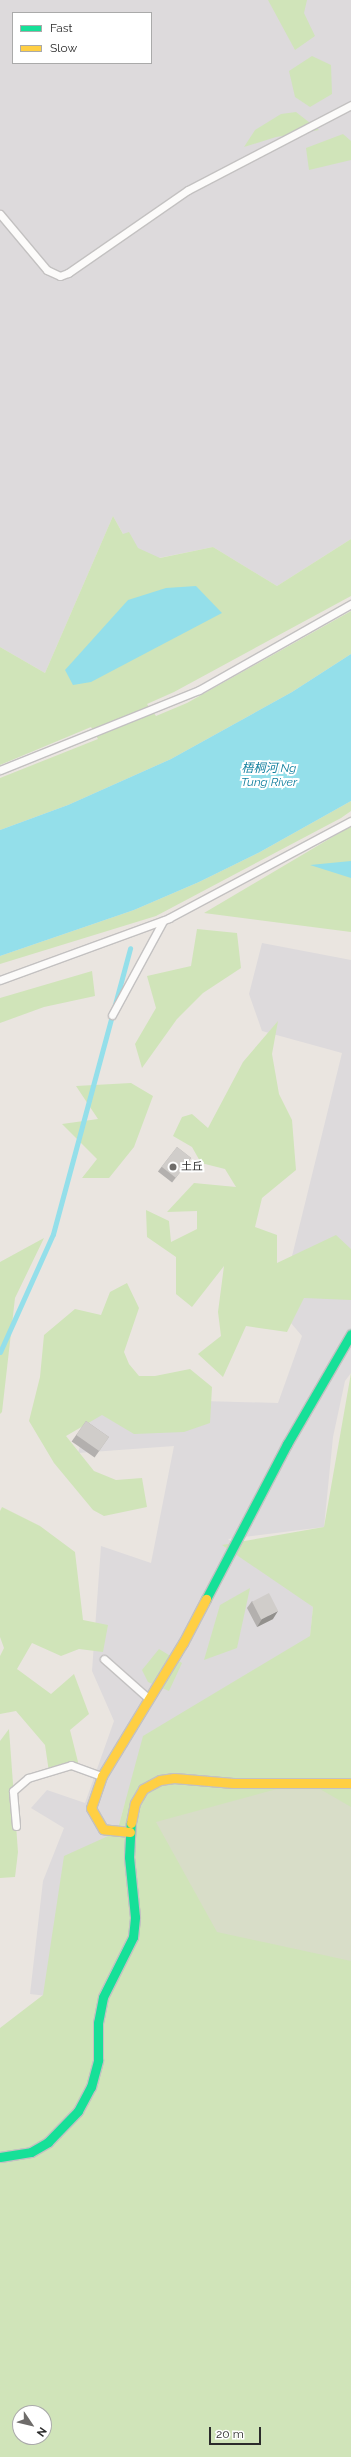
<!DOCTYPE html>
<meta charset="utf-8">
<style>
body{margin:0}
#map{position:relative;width:351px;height:2457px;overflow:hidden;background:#eae5e0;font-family:Raleway,"Noto Sans SC",sans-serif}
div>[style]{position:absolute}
.industrial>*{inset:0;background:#dddadc}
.green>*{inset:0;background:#d0e4b9}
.cemetery>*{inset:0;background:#d8ddc8}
.water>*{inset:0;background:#94dfea}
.stream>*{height:5px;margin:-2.5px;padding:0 2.5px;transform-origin:2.5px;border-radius:2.5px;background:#94dfea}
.roads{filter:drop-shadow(1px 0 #c3c1c1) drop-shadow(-1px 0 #c3c1c1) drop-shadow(0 1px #c3c1c1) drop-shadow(0 -1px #c3c1c1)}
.lane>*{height:7px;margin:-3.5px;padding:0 3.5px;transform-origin:3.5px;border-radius:3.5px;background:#fcfbfa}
.fast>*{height:9px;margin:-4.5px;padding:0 4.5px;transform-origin:4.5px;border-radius:4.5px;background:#16e098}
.slow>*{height:9px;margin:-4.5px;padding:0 4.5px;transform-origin:4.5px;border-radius:4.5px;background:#ffcf43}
.wall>*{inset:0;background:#b3b0ae;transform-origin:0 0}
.shaded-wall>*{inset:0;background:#92908d}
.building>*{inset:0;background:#d0cdca;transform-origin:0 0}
.dots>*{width:11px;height:11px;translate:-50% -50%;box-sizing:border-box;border:2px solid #fff;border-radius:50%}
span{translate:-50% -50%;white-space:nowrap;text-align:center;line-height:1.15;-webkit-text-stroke:4px #fff;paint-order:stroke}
.poi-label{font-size:11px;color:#2b2b2b}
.left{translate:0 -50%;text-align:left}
.water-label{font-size:12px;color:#0d7d9c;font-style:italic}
.legend{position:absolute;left:12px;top:12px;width:140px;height:52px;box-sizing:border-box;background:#fff;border:1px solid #aaa;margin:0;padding:5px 7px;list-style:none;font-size:12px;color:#2b2b2b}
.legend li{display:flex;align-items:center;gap:8px;height:20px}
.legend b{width:20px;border:1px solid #aaa}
.north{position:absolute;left:12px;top:2405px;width:40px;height:40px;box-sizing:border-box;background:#fff;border:1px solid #aaa;border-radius:50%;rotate:125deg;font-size:11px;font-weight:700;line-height:16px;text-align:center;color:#2b2b2b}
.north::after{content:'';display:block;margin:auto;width:14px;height:18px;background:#6e6c6a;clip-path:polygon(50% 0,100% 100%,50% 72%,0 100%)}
.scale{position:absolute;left:209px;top:2427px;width:52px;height:18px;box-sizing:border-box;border:2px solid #2b2b2b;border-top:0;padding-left:5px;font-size:12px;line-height:14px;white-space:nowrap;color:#2b2b2b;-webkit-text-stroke:3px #fff;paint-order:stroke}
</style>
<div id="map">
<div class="industrial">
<div style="clip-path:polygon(evenodd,0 0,351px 0,351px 539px,277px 586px,213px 547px,139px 562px,113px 516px,45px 673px,0 647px,0 0,13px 13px,151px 13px,151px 63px,13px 63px,13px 13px)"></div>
<div style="clip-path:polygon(262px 943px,351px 960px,351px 1373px,345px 1381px,333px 1437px,324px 1527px,228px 1539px,313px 1607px,309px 1647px,125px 1803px,117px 1832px,56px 1997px,30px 1994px,43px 1881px,64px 1828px,31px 1808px,47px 1790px,85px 1803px,114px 1721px,92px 1671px,101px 1546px,151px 1563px,174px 1446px,78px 1453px,94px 1398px,278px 1403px,302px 1336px,279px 1309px,342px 1053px,262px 1031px,249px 994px)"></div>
</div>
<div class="green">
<div style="clip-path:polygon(268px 0,307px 0,304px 13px,315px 36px,295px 50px)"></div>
<div style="clip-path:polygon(312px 56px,331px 65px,332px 94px,310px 107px,295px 97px,289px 71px)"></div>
<div style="clip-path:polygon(296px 112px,319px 130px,276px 137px,244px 147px,255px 130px,281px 114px)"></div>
<div style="clip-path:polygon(343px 134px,351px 141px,351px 160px,309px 170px,306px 148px)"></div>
<div style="clip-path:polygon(113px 516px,123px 534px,129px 532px,138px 548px,160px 558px,213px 547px,277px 586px,351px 539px,351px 596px,174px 692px,147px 704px,156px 716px,187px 703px,351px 611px,351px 654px,292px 692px,171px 759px,68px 805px,0 830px,0 778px,98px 739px,91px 727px,0 765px,0 647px,45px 673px)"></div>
<div style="clip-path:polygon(351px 801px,351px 811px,341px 818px,156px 916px,0 964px,0 956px,134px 910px,199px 882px,260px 852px)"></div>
<div style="clip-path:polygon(351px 826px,351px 932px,204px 913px)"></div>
<div style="clip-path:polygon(197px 929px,237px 933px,241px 968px,203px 993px,177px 1019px,142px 1068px,135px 1044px,156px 1008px,147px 976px,191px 966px)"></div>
<div style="clip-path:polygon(92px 971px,95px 996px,44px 1007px,0 1023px,0 998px)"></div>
<div style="clip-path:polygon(278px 1021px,272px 1054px,279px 1094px,292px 1120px,296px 1170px,262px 1198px,255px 1227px,277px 1235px,277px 1263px,336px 1235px,351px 1249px,351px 1300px,304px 1298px,287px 1332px,246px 1326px,223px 1377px,198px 1354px,221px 1336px,218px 1312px,224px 1266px,192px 1307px,176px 1294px,176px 1257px,147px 1237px,146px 1210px,169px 1221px,171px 1242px,197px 1229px,197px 1211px,167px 1212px,194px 1183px,236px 1187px,225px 1169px,201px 1163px,192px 1147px,173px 1136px,182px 1117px,192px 1114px,208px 1128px,243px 1062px)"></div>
<div style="clip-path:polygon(131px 1083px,153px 1096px,134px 1147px,109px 1178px,82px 1178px,97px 1159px,62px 1124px,98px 1119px,76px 1086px)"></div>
<div style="clip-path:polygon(44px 1238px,15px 1298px,2px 1412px,0 1414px,0 1262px)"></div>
<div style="clip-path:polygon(127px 1283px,139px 1308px,124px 1352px,129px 1364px,139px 1376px,155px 1376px,190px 1369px,212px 1387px,210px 1423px,184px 1432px,134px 1434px,102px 1415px,66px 1436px,94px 1471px,116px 1480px,142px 1478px,147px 1507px,104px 1516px,93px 1510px,54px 1463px,29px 1421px,40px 1377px,44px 1335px,75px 1309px,101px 1315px,110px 1292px)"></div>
<div style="clip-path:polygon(evenodd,351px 1373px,351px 2457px,0 2457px,0 2028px,43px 1995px,64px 1856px,117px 1832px,143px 1736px,310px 1636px,313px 1607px,222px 1545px,324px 1527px,351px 1373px,20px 2413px,44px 2413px,44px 2437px,20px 2437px,20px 2413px)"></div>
<div style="clip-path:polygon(2px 1507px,40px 1526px,75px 1552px,83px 1620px,108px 1625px,103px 1652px,79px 1649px,61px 1656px,32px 1643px,17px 1669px,51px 1694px,74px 1674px,89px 1714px,70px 1730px,80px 1770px,49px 1772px,45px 1745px,16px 1711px,0 1714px,0 1656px,4px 1648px,0 1637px,0 1511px)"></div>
<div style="clip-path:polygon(250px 1588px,237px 1648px,204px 1660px,220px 1605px)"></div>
<div style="clip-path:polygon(159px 1649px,182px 1663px,169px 1691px,148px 1682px,142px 1670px)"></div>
<div style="clip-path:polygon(9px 1729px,18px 1852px,15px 1877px,0 1878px,0 1741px)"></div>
</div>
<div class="cemetery">
<div style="clip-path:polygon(306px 1781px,351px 1807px,351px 1961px,217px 1932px,156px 1822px)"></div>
</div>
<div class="water">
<div style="clip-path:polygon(196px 586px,222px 613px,91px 682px,73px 685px,65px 670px,128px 600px,166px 588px)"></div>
<div style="clip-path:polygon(351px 654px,351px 801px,260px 852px,199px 882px,134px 910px,0 956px,0 830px,68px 805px,171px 759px,292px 692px)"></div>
<div style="clip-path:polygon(351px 861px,351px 878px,310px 865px)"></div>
</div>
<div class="stream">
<div style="left:0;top:1352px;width:129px;rotate:-65.8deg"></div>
<div style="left:53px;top:1234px;width:296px;rotate:-74.9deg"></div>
</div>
<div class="roads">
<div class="lane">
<div style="left:0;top:214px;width:73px;rotate:50deg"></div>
<div style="left:47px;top:270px;width:14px;rotate:25deg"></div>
<div style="left:60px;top:276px;width:9px;rotate:-21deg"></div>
<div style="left:68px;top:273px;width:146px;rotate:-34.7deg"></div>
<div style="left:188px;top:190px;width:184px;rotate:-27.5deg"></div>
<div style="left:0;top:770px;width:214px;rotate:-21.9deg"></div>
<div style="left:199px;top:690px;width:175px;rotate:-29.5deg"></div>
<div style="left:0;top:980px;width:180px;rotate:-20.1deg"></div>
<div style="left:169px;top:918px;width:206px;rotate:-28.1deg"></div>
<div style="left:112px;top:1015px;width:107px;rotate:-61.5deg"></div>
<div style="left:104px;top:1659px;width:60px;rotate:41.6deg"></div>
<div style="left:16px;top:1826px;width:35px;rotate:-95deg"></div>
<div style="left:13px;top:1791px;width:20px;rotate:-41deg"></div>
<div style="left:28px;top:1778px;width:45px;rotate:-16.8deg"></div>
<div style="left:71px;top:1765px;width:33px;rotate:20deg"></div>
</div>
<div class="fast">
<div style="left:206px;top:1599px;width:175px;rotate:-62.4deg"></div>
<div style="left:287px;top:1444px;width:127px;rotate:-59.8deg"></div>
<div style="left:0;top:2157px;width:31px;rotate:-9deg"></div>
<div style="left:31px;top:2152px;width:20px;rotate:-30deg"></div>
<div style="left:48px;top:2142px;width:43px;rotate:-45.9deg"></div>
<div style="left:78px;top:2111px;width:27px;rotate:-62deg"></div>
<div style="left:91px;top:2087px;width:28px;rotate:-75deg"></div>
<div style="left:98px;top:2060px;width:37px;rotate:-90deg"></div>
<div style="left:98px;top:2023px;width:26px;rotate:-79deg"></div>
<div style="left:103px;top:1997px;width:67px;rotate:-63.4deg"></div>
<div style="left:133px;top:1937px;width:20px;rotate:-84deg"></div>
<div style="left:135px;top:1917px;width:60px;rotate:-95.7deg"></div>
<div style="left:129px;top:1857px;width:34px;rotate:-87deg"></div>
</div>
<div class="slow">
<div style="left:131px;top:1823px;width:20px;rotate:-79deg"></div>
<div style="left:135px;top:1803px;width:16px;rotate:-60deg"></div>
<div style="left:143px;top:1789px;width:19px;rotate:-28deg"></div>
<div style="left:160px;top:1780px;width:14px;rotate:-8deg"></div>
<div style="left:174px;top:1778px;width:59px;rotate:4.8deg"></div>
<div style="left:233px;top:1783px;width:118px"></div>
<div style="left:130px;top:1832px;width:27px;rotate:-174deg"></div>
<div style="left:103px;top:1829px;width:24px;rotate:-120deg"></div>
<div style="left:91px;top:1808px;width:34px;rotate:-71deg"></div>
<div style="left:102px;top:1776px;width:156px;rotate:-58.7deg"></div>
<div style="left:183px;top:1643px;width:50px;rotate:-62.4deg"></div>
</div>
</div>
<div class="wall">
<div style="left:177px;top:1147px;width:18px;height:31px;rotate:38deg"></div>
<div style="left:86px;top:1421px;width:28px;height:25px;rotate:35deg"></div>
<div style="clip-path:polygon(252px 1601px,273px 1619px,257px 1627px,247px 1608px)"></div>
</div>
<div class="shaded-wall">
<div style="clip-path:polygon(278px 1611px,273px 1619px,257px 1627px,262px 1619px)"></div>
</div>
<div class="building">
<div style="left:177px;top:1147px;width:18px;height:25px;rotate:38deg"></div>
<div style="left:86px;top:1421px;width:28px;height:17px;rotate:35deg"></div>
<div style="left:269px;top:1593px;width:20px;height:19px;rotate:63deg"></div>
</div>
<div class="dots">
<div style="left:173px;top:1167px;background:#6e6c6a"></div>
</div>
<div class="poi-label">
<span class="left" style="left:181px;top:1167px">土丘</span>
</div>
<div class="water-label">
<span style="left:269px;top:776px">梧桐河 Ng<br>Tung River</span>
</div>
<ul class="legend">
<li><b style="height:5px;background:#16e098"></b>Fast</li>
<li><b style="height:5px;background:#ffcf43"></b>Slow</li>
</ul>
<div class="north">N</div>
<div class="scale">20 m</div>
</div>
